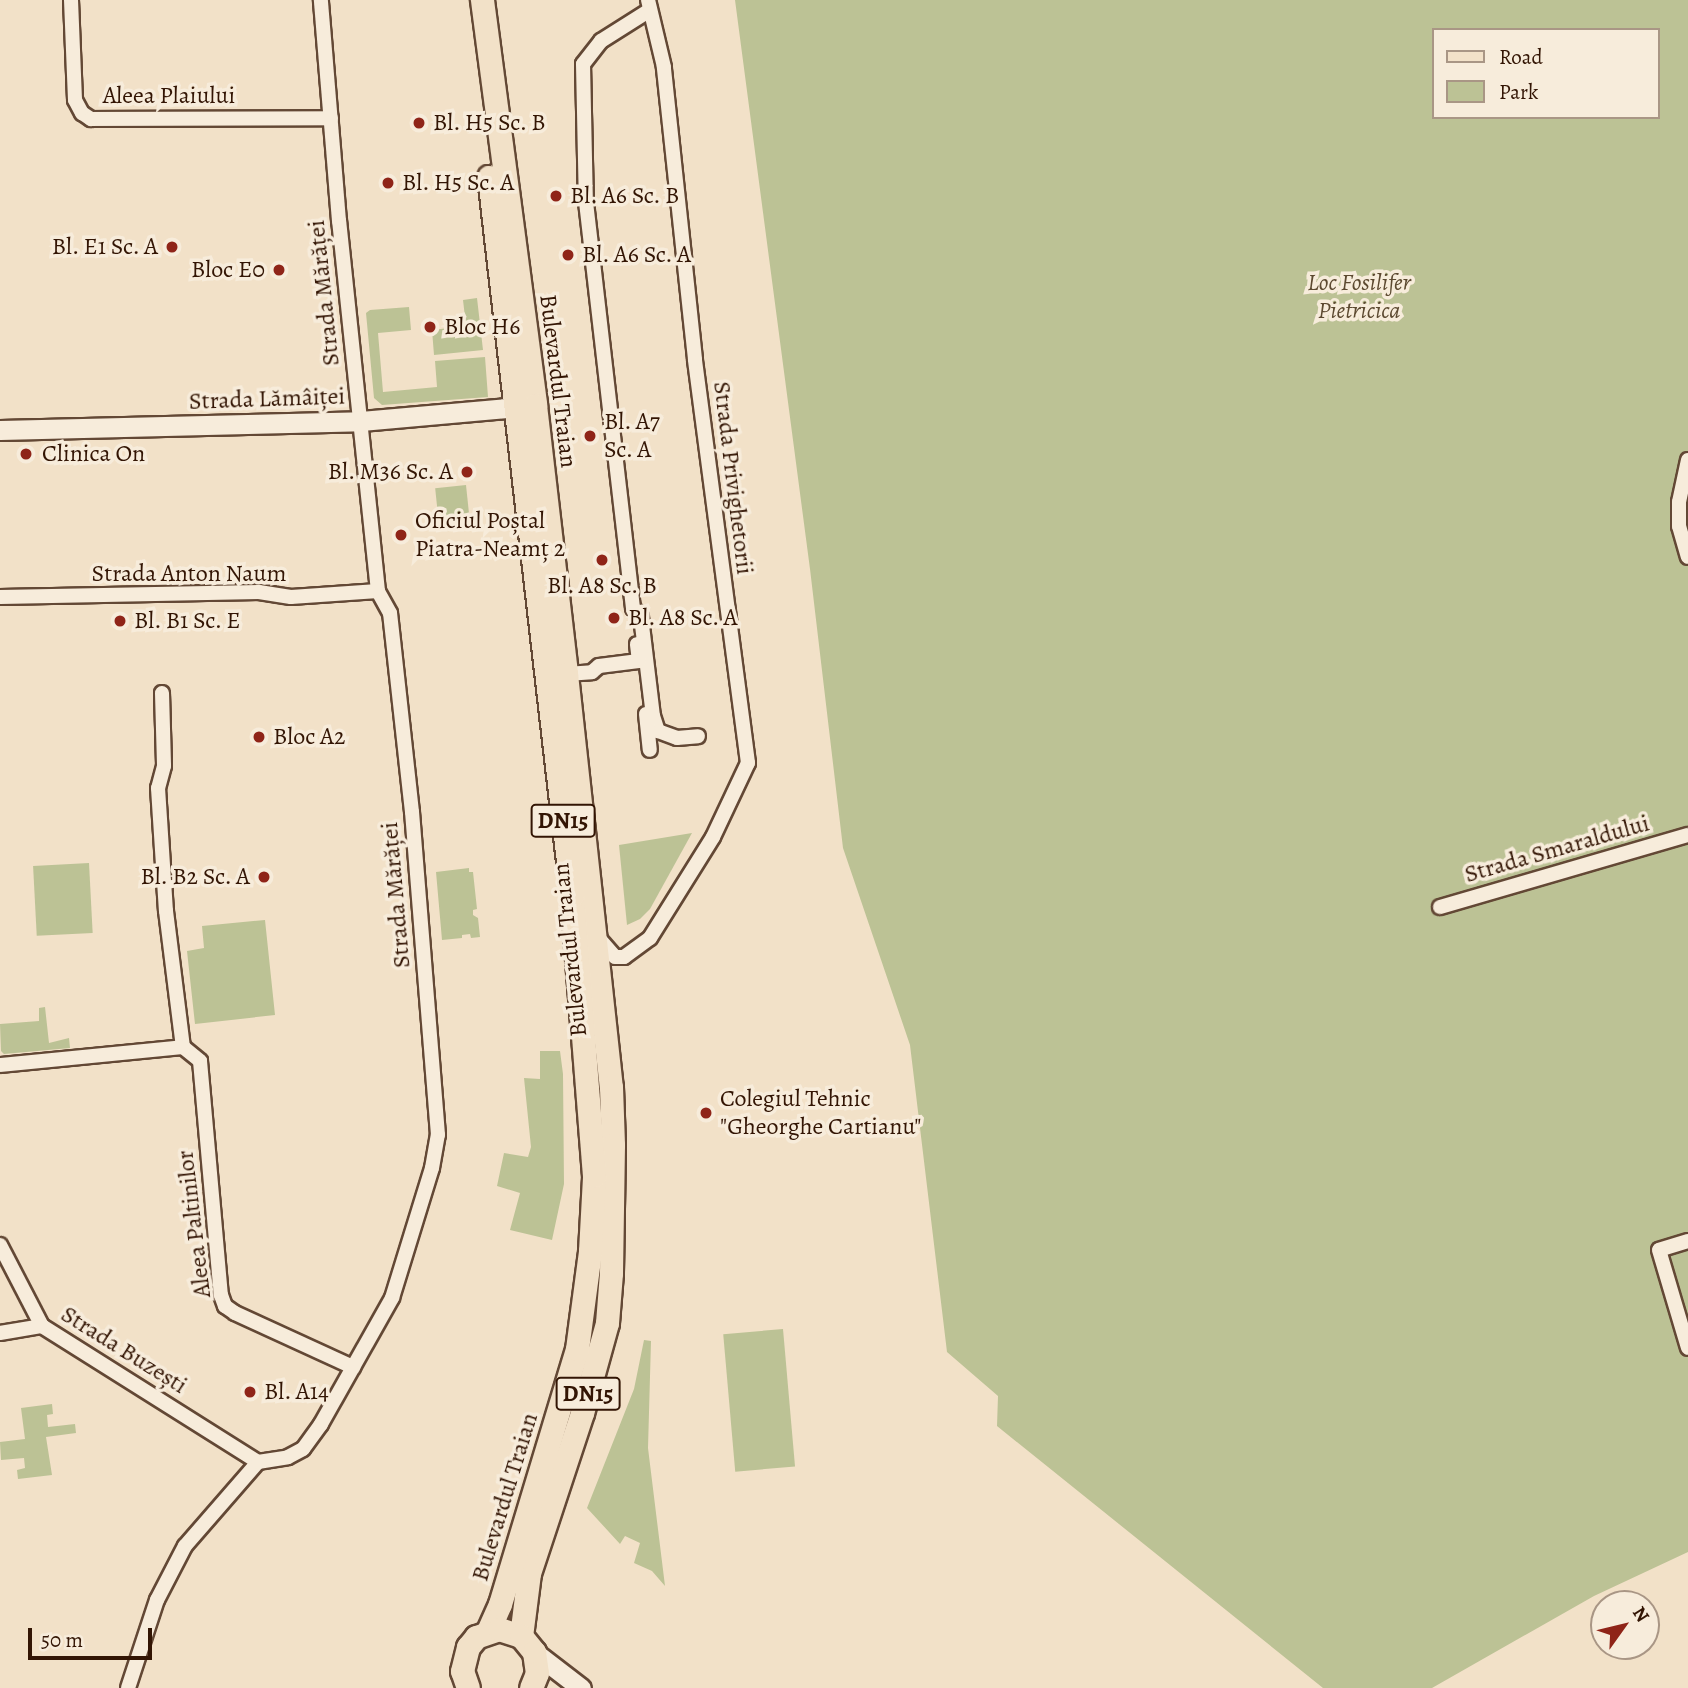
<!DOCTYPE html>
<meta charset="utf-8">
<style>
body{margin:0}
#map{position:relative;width:1688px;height:1688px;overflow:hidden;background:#f2e1c8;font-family:Alegreya,serif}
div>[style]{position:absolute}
.green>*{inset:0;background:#bcc295;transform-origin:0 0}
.roads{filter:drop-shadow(2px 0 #634835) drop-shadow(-2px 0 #634835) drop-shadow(0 2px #634835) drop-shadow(0 -2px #634835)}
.minor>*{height:14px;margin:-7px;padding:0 7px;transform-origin:7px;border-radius:7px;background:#f7ecdb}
.tertiary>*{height:19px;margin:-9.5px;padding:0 9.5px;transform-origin:9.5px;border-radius:9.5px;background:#f7ecdb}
.primary>*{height:23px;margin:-11.5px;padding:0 11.5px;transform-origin:11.5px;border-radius:11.5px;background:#f2e1c8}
.dots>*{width:19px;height:19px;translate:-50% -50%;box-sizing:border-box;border:4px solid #f7ecdb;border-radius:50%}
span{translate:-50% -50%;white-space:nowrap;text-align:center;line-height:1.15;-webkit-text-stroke:7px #f7ecdb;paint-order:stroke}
.shield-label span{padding:2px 5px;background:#f7ecdb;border:2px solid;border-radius:5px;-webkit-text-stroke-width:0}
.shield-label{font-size:23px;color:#331504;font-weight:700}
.street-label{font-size:24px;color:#331504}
.poi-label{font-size:24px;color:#331504}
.left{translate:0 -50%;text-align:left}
.right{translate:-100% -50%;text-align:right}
.park-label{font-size:24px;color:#5c4930;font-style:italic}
.legend{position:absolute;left:1432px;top:28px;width:228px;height:91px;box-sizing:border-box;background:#f7ecdb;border:2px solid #a99685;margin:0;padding:9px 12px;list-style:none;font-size:21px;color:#331504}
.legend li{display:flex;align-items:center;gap:14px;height:35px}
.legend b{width:35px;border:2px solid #a99685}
.north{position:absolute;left:1590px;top:1590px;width:70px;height:70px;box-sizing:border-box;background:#f7ecdb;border:2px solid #a99685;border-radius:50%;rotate:56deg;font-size:19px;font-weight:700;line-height:28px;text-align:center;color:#331504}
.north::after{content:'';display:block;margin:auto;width:24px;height:32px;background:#8f2418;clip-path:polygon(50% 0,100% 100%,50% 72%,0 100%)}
.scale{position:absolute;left:28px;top:1628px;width:124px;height:32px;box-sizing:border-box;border:4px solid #331504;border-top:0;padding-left:9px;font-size:21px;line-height:24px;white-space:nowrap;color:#331504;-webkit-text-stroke:5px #f7ecdb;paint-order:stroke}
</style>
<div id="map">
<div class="green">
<div style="clip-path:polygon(evenodd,735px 0,1688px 0,1688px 1552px,1594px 1596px,1432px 1688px,1323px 1688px,997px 1426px,998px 1396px,947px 1352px,910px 1045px,843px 848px,810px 569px,735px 0,1434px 30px,1658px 30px,1658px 117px,1434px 117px,1434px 30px)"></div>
<div style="clip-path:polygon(477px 298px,483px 350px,434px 355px,432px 330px,466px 326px,463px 300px)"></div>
<div style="clip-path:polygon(409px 307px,411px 330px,378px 333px,383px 392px,437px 387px,435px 361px,485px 357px,488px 397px,382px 405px,374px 398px,366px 313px,370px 310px)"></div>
<div style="left:466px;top:485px;width:30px;height:31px;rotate:84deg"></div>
<div style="clip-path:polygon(692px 833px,650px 909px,640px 919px,627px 925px,619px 845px)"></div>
<div style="left:89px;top:863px;width:70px;height:56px;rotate:87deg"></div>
<div style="clip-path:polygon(469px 868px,469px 872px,473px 872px,477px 909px,473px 910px,473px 915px,478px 918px,480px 937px,471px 938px,470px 934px,462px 935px,462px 938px,442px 940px,436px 872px)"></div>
<div style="clip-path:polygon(265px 920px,275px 1015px,195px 1024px,187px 951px,204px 948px,202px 926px)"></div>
<div style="clip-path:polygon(45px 1007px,49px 1043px,69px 1038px,70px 1048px,4px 1054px,1px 1051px,0 1024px,39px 1021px,39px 1008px)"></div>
<div style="clip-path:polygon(540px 1051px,560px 1051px,563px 1074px,564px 1184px,552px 1240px,510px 1230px,520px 1193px,497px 1186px,504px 1153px,528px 1157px,531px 1147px,524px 1078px,540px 1079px)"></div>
<div style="left:783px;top:1329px;width:138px;height:60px;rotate:85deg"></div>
<div style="clip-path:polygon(644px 1340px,651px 1341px,648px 1448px,665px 1586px,652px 1571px,634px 1563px,640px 1543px,625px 1536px,620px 1544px,587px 1508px,634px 1389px)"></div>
<div style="clip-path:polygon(52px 1404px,53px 1414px,47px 1415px,48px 1427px,75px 1424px,76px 1433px,46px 1437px,52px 1475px,18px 1479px,17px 1470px,25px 1468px,24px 1458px,1px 1460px,0 1442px,25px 1439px,21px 1408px)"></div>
</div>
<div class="roads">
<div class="minor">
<div style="left:71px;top:0;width:100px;rotate:87.7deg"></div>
<div style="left:75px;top:100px;width:15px;rotate:62deg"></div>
<div style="left:82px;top:113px;width:11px;rotate:34deg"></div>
<div style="left:91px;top:119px;width:240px;rotate:-0.2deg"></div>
<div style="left:650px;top:10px;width:58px;rotate:147.7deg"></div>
<div style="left:601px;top:41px;width:29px;rotate:128deg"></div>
<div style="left:583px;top:64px;width:138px;rotate:88.8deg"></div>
<div style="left:586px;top:202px;width:409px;rotate:83.4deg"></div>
<div style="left:633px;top:608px;width:12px;rotate:48deg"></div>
<div style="left:641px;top:617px;width:100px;rotate:83.1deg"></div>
<div style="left:653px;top:716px;width:16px;rotate:72deg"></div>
<div style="left:658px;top:731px;width:20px;rotate:20deg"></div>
<div style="left:677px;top:738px;width:21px;rotate:-5deg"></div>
<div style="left:1688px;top:460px;width:43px;rotate:102.1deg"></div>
<div style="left:1679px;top:502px;width:24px;rotate:90deg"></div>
<div style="left:1679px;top:526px;width:32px;rotate:74deg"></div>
<div style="left:0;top:597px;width:259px;rotate:-1.1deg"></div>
<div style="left:259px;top:592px;width:32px;rotate:9deg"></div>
<div style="left:291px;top:597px;width:87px;rotate:-3.9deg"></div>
<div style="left:566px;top:674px;width:26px;rotate:-4deg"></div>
<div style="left:592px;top:672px;width:9px;rotate:-41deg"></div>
<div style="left:599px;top:666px;width:40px;rotate:-7.1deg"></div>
<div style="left:639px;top:661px;width:17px;rotate:-97deg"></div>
<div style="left:162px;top:693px;width:73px;rotate:88.4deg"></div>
<div style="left:164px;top:766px;width:23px;rotate:105deg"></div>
<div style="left:158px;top:788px;width:123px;rotate:86.3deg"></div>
<div style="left:166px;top:911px;width:137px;rotate:82.9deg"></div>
<div style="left:183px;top:1047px;width:22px;rotate:39deg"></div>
<div style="left:200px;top:1061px;width:235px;rotate:84.9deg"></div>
<div style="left:221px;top:1295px;width:12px;rotate:70deg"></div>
<div style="left:225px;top:1306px;width:12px;rotate:35deg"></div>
<div style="left:235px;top:1313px;width:130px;rotate:24.6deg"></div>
<div style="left:646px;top:714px;width:36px;rotate:84deg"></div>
<div style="left:1440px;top:907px;width:258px;rotate:-16.2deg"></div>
<div style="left:596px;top:935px;width:29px;rotate:49deg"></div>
<div style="left:615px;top:957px;width:9px"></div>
<div style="left:624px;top:957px;width:32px;rotate:-36deg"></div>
<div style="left:650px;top:938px;width:119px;rotate:-58deg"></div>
<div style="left:713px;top:837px;width:82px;rotate:-64.7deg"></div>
<div style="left:748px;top:763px;width:407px;rotate:-97.5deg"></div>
<div style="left:695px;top:359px;width:294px;rotate:-96.1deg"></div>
<div style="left:664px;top:67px;width:69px;rotate:-103.4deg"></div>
<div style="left:0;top:1065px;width:184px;rotate:-5.6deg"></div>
<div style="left:1688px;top:1241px;width:30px;rotate:163deg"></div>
<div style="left:1659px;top:1250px;width:102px;rotate:73.5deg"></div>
<div style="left:0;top:1245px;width:91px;rotate:62.6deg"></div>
<div style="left:42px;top:1326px;width:255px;rotate:32.2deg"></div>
<div style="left:0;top:1333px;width:43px;rotate:-9.5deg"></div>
<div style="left:128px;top:1688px;width:93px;rotate:-71.8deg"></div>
<div style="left:157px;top:1600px;width:61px;rotate:-62.6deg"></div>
<div style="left:185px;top:1546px;width:111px;rotate:-49deg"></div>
<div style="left:258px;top:1462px;width:30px;rotate:-9deg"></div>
<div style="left:288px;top:1457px;width:17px;rotate:-28deg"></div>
<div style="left:303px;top:1449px;width:31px;rotate:-54deg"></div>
<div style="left:321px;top:1424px;width:145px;rotate:-60.6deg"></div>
<div style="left:392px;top:1298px;width:136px;rotate:-72.9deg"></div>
<div style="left:432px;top:1168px;width:34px;rotate:-80deg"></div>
<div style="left:438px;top:1135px;width:324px;rotate:-94.6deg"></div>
<div style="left:412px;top:812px;width:200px;rotate:-96.3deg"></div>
<div style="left:390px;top:613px;width:25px;rotate:-119deg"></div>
<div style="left:378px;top:591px;width:372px;rotate:-96deg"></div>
<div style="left:339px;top:221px;width:222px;rotate:-94.7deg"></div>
</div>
<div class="tertiary">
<div style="left:0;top:430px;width:361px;rotate:-1.4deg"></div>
<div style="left:361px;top:421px;width:170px;rotate:-5.1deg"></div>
<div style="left:534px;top:1652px;width:59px;rotate:37.5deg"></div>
</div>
<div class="primary">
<div style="left:482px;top:0;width:408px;rotate:82.5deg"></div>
<div style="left:535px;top:405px;width:271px;rotate:83.4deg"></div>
<div style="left:566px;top:674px;width:415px;rotate:83.8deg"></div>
<div style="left:611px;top:1087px;width:58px;rotate:88deg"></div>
<div style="left:613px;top:1145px;width:128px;rotate:90.9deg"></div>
<div style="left:611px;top:1273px;width:50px;rotate:94.6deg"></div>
<div style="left:607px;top:1323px;width:93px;rotate:105.5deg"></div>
<div style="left:582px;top:1413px;width:169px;rotate:108.3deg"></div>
<div style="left:529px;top:1573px;width:64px;rotate:97.2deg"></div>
<div style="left:488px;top:1631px;width:30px;rotate:-66deg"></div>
<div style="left:500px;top:1604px;width:266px;rotate:-73.2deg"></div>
<div style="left:577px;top:1349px;width:99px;rotate:-82.4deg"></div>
<div style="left:590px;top:1251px;width:75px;rotate:-86.9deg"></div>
<div style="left:594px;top:1176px;width:281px;rotate:-94.5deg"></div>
<div style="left:572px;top:896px;width:724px;rotate:-96.58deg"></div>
<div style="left:468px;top:1688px;width:18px;rotate:-109deg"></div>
<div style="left:462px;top:1671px;width:25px;rotate:-76deg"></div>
<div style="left:468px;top:1647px;width:13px;rotate:-51deg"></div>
<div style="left:476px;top:1637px;width:24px;rotate:-19deg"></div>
<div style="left:499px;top:1629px;width:23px;rotate:18deg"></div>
<div style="left:521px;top:1636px;width:21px;rotate:51deg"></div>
<div style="left:534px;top:1652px;width:21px;rotate:82deg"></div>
<div style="left:537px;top:1673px;width:16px;rotate:112deg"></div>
</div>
</div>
<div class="dots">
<div style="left:419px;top:123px;background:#8f2418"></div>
<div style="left:388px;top:183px;background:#8f2418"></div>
<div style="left:556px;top:196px;background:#8f2418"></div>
<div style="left:172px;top:247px;background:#8f2418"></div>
<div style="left:568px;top:255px;background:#8f2418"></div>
<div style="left:279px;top:270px;background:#8f2418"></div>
<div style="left:430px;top:327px;background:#8f2418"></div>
<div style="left:590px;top:436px;background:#8f2418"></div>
<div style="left:26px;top:454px;background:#8f2418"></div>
<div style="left:467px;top:472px;background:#8f2418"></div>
<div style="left:401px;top:535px;background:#8f2418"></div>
<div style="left:602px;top:560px;background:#8f2418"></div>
<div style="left:614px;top:618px;background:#8f2418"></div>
<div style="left:120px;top:621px;background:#8f2418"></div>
<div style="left:259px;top:737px;background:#8f2418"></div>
<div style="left:264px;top:877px;background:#8f2418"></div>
<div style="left:706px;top:1113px;background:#8f2418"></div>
<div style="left:250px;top:1392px;background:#8f2418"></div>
</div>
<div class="shield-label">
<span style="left:563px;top:821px">DN15</span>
<span style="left:588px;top:1394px">DN15</span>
</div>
<div class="street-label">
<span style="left:169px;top:96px">Aleea Plaiului</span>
<span style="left:324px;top:293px;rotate:-96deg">Strada Mărăței</span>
<span style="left:558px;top:381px;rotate:83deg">Bulevardul Traian</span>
<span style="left:267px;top:399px;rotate:-2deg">Strada Lămâiței</span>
<span style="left:733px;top:478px;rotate:83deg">Strada Privighetorii</span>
<span style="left:189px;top:574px">Strada Anton Naum</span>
<span style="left:1557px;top:849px;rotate:-16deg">Strada Smaraldului</span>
<span style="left:396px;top:895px;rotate:-95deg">Strada Mărăței</span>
<span style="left:570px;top:950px;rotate:-96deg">Bulevardul Traian</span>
<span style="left:194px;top:1224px;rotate:-97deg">Aleea Paltinilor</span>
<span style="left:124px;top:1350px;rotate:32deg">Strada Buzești</span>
<span style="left:505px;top:1497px;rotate:-73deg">Bulevardul Traian</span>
</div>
<div class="poi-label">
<span class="left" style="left:433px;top:123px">Bl. H5 Sc. B</span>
<span class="left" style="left:402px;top:183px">Bl. H5 Sc. A</span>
<span class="left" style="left:570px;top:196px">Bl. A6 Sc. B</span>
<span class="right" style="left:158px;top:247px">Bl. E1 Sc. A</span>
<span class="left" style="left:582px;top:255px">Bl. A6 Sc. A</span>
<span class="right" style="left:265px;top:270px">Bloc E0</span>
<span class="left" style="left:444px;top:327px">Bloc H6</span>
<span class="left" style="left:604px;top:436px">Bl. A7<br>Sc. A</span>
<span class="left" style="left:42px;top:454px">Clinica On</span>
<span class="right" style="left:453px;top:472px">Bl. M36 Sc. A</span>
<span class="left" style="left:415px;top:535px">Oficiul Poștal<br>Piatra-Neamț 2</span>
<span style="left:602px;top:586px">Bl. A8 Sc. B</span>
<span class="left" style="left:628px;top:618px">Bl. A8 Sc. A</span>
<span class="left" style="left:134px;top:621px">Bl. B1 Sc. E</span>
<span class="left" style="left:273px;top:737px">Bloc A2</span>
<span class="right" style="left:250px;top:877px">Bl. B2 Sc. A</span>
<span class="left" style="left:720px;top:1113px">Colegiul Tehnic<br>"Gheorghe Cartianu"</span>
<span class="left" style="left:264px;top:1392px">Bl. A14</span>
</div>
<div class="park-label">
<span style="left:1359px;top:297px">Loc Fosilifer<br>Pietricica</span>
</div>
<ul class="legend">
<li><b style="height:9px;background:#f2e1c8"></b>Road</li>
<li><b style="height:19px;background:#bcc295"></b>Park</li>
</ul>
<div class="north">N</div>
<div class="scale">50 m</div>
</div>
